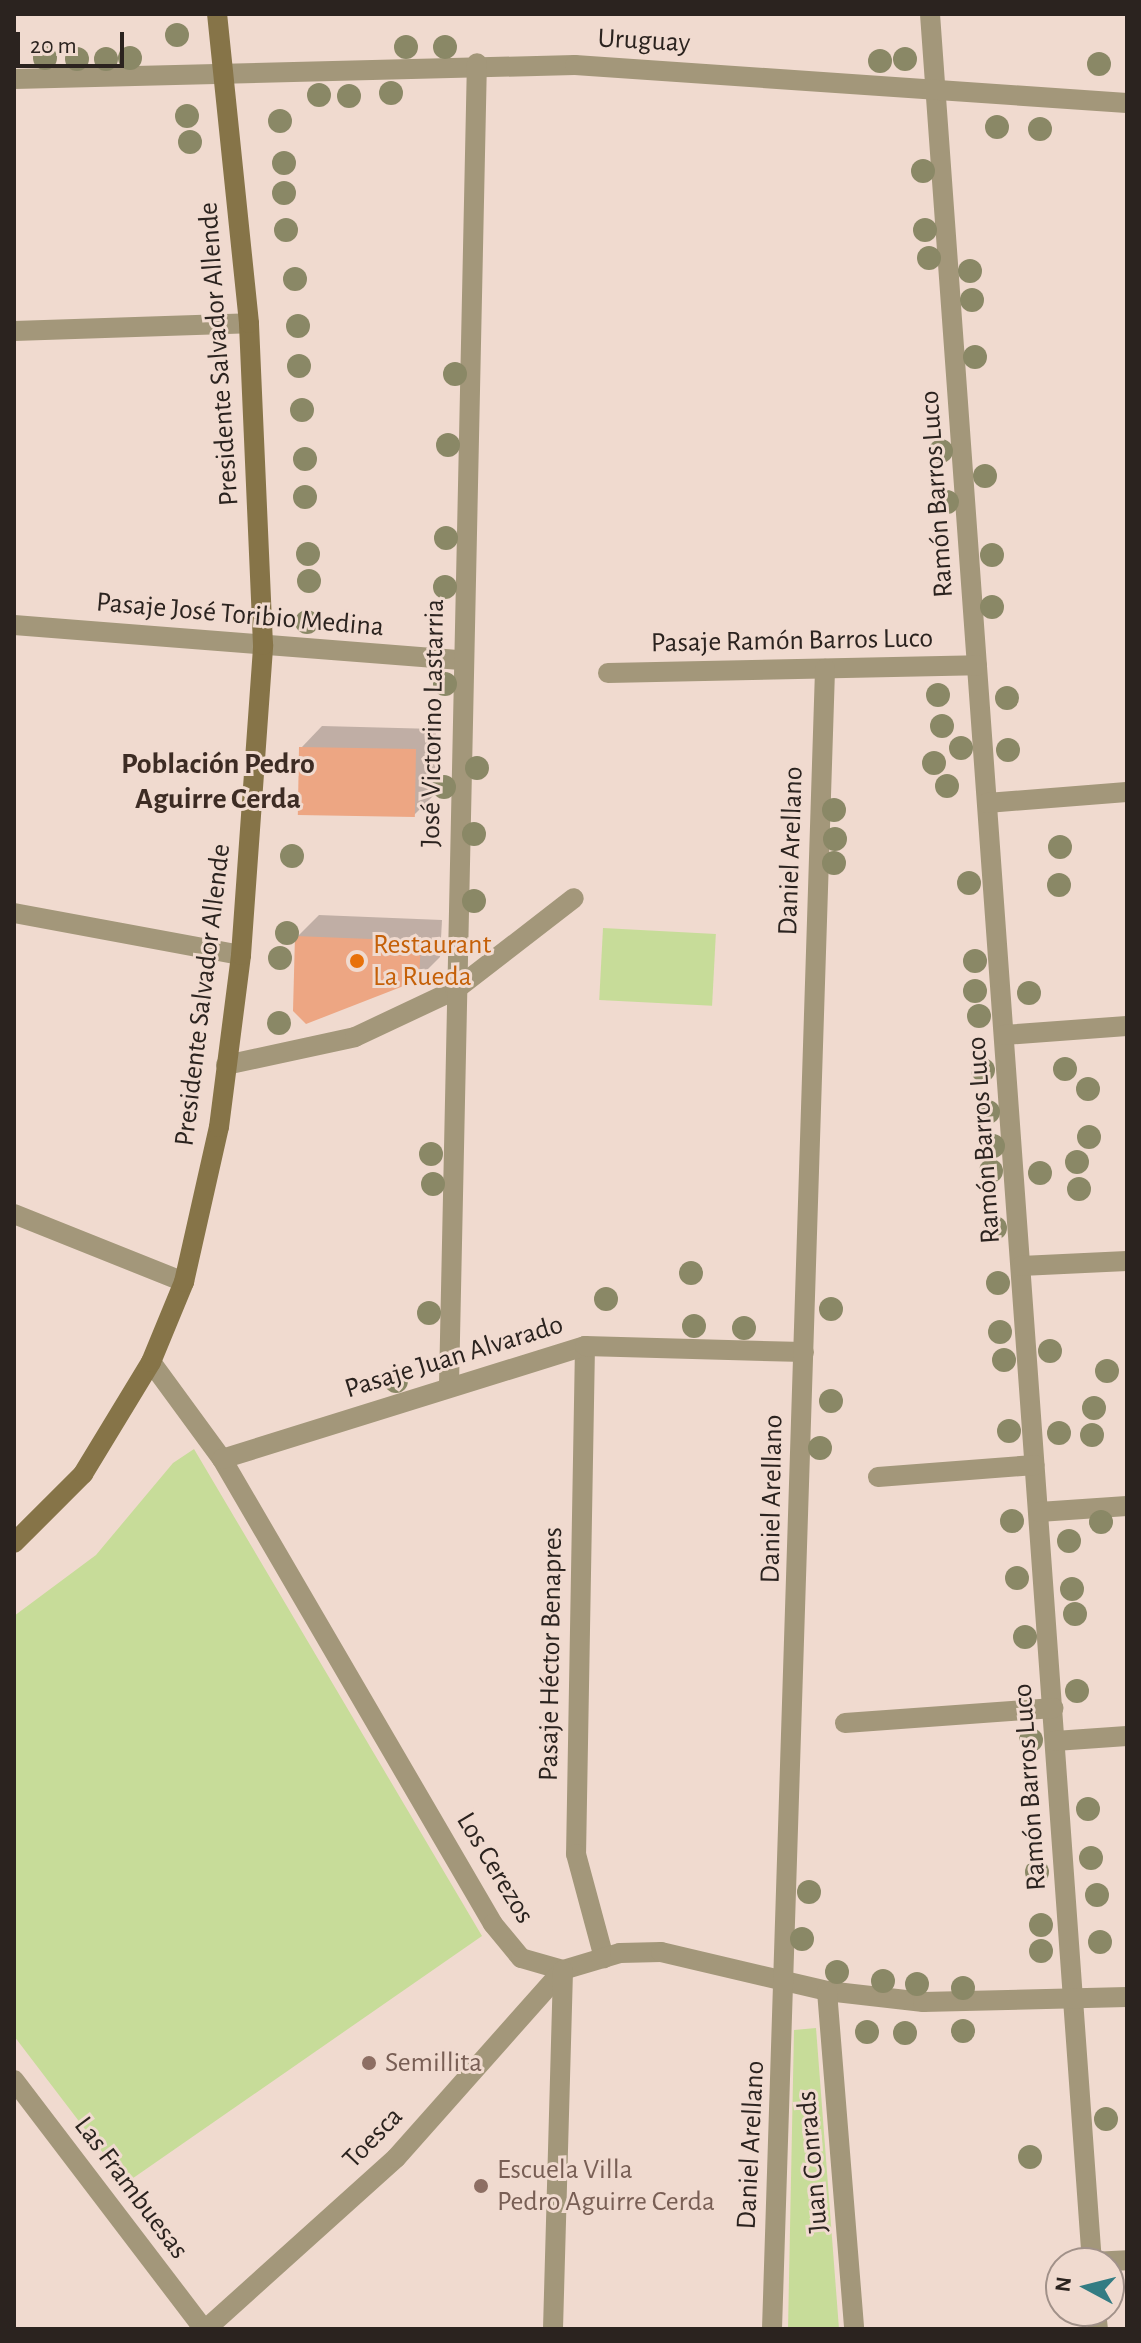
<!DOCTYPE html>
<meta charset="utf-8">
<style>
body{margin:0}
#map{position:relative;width:1141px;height:2343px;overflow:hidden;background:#f0dacf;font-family:"Alegreya Sans",sans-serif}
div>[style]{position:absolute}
.green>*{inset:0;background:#c7dc99;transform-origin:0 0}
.shadow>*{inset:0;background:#0003}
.building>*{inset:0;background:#eda683;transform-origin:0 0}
.street>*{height:20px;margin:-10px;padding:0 10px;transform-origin:10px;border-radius:10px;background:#a3977a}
.secondary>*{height:20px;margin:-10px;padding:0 10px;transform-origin:10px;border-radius:10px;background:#867448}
.trees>*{width:24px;height:24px;margin:-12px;border-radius:50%;background:#8a8866}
.dots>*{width:22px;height:22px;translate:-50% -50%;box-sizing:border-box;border:4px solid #f0dacf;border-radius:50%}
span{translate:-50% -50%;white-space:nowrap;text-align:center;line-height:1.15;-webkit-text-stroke:6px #f0dacf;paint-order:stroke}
.street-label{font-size:28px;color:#2b231f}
.food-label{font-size:28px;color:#c56008}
.left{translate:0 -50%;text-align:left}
.education-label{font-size:28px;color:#785e54}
.neighbourhood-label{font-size:30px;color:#3d2c24;font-weight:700}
.frame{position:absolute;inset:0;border:16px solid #2b231f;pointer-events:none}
.north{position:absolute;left:1045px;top:2247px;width:80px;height:80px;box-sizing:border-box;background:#f0dacf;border:2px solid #a19189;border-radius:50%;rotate:277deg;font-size:22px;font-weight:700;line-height:32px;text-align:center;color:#2b231f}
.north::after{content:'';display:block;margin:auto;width:28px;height:36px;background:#337c83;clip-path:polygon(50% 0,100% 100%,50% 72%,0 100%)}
.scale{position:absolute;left:16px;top:32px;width:108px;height:36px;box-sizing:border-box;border:4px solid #2b231f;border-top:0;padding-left:10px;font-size:24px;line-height:28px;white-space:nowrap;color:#2b231f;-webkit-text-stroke:6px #f0dacf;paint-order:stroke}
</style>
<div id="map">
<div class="green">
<div style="left:603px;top:928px;width:113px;height:72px;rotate:3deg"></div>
<div style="clip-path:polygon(194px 1449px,482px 1936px,126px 2183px,14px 2036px,14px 1616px,96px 1555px,173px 1463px)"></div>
<div style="clip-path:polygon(816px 2028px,839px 2329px,788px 2329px,794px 2030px)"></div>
</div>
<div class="shadow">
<div style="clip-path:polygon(322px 726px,436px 729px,435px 794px,413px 816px,301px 748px)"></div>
<div style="clip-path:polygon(319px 915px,442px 920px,440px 957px,418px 979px,297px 937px)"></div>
</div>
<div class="building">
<div style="left:299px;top:747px;width:117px;height:68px;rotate:1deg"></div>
<div style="clip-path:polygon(295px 936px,421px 941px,419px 980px,306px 1024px,293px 1011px)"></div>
</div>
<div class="street">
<div style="left:930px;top:14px;width:2255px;rotate:85.88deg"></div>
<div style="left:14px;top:79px;width:561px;rotate:-1.43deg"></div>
<div style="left:575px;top:65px;width:553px;rotate:3.94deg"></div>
<div style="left:14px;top:331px;width:235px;rotate:-1.9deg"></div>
<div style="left:14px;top:625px;width:448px;rotate:4.5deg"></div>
<div style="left:608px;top:673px;width:369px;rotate:-1.2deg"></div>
<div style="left:987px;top:803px;width:140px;rotate:-4.5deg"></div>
<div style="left:14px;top:913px;width:231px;rotate:10.5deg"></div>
<div style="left:1004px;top:1035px;width:123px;rotate:-4.2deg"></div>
<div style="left:226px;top:1065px;width:132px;rotate:-12.2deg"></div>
<div style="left:355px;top:1037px;width:110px;rotate:-25.2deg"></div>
<div style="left:455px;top:990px;width:150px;rotate:-37.7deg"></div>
<div style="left:14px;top:1214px;width:183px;rotate:21.8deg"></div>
<div style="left:1021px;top:1266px;width:106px;rotate:-2.7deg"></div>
<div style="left:585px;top:1346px;width:508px;rotate:91.01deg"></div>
<div style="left:576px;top:1854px;width:108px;rotate:74.9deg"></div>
<div style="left:151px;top:1362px;width:120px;rotate:53.8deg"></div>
<div style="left:222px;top:1459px;width:538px;rotate:59.77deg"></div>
<div style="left:493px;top:1924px;width:44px;rotate:50.5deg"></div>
<div style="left:521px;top:1958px;width:44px;rotate:15.9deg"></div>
<div style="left:563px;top:1970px;width:59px;rotate:-16.6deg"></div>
<div style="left:620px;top:1953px;width:41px;rotate:-1.4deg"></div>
<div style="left:661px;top:1952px;width:171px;rotate:13.2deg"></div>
<div style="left:827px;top:1991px;width:97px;rotate:6.5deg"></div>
<div style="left:923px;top:2002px;width:204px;rotate:-1.4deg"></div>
<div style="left:449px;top:1385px;width:1322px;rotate:-88.79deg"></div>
<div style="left:222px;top:1459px;width:380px;rotate:-17.3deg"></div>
<div style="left:585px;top:1346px;width:219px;rotate:1.6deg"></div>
<div style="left:878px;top:1477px;width:157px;rotate:-4.4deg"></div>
<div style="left:1039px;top:1512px;width:88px;rotate:-3.9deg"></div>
<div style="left:845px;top:1723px;width:209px;rotate:-4.1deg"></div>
<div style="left:1055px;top:1741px;width:72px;rotate:-4deg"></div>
<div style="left:827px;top:1991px;width:339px;rotate:85.4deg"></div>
<div style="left:14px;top:2080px;width:313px;rotate:52.7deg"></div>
<div style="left:1092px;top:2262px;width:35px;rotate:-3deg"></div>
<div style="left:1096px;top:2311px;width:18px;rotate:84deg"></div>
<div style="left:206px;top:2329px;width:256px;rotate:-42deg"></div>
<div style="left:396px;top:2158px;width:251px;rotate:-48.4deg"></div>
<div style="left:553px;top:2329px;width:359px;rotate:-88.4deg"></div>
<div style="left:772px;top:2329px;width:1661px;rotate:-88.17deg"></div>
</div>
<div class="secondary">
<div style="left:14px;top:1543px;width:98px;rotate:-45deg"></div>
<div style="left:83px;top:1474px;width:131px;rotate:-58.7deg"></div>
<div style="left:151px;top:1362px;width:87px;rotate:-67.6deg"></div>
<div style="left:184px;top:1282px;width:159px;rotate:-77.3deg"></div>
<div style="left:219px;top:1127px;width:173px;rotate:-82.7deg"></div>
<div style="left:241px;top:955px;width:311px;rotate:-85.9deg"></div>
<div style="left:263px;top:645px;width:322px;rotate:-92.5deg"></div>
<div style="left:249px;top:323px;width:311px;rotate:-95.9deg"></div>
</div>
<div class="trees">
<div style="left:177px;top:35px"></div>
<div style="left:406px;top:47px"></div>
<div style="left:445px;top:47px"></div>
<div style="left:45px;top:58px"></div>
<div style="left:130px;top:58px"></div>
<div style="left:77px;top:59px"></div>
<div style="left:106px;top:59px"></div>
<div style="left:905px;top:59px"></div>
<div style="left:880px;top:61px"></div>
<div style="left:1099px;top:64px"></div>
<div style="left:391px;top:93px"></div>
<div style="left:319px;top:95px"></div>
<div style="left:349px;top:96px"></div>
<div style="left:187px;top:116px"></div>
<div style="left:280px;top:121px"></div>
<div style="left:997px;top:127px"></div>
<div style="left:1040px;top:129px"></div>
<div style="left:190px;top:142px"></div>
<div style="left:284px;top:163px"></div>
<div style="left:923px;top:171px"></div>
<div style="left:284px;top:193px"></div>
<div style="left:286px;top:230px"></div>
<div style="left:925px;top:230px"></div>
<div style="left:929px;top:258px"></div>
<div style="left:970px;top:271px"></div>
<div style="left:295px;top:279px"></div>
<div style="left:972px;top:300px"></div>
<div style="left:298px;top:326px"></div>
<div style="left:975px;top:357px"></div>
<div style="left:299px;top:366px"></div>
<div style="left:455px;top:374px"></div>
<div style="left:302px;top:410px"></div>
<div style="left:448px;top:445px"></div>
<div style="left:941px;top:451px"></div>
<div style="left:305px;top:459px"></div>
<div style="left:985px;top:476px"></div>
<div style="left:305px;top:497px"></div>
<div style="left:947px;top:502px"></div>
<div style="left:446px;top:538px"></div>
<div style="left:308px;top:554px"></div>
<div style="left:992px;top:555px"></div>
<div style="left:309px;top:581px"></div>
<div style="left:445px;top:587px"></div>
<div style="left:992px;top:607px"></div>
<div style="left:307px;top:622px"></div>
<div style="left:445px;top:684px"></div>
<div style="left:938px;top:695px"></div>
<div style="left:1007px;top:698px"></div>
<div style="left:942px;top:726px"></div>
<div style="left:961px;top:748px"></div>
<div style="left:1008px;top:750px"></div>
<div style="left:934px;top:763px"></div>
<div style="left:477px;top:768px"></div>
<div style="left:947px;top:786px"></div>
<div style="left:444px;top:787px"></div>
<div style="left:834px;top:810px"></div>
<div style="left:474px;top:834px"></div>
<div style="left:835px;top:839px"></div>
<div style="left:1060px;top:847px"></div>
<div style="left:292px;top:856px"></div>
<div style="left:834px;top:863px"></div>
<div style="left:969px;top:883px"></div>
<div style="left:1059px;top:885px"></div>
<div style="left:474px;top:901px"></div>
<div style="left:287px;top:933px"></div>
<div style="left:280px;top:958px"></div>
<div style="left:975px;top:961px"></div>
<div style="left:975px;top:991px"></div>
<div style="left:1029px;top:993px"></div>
<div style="left:979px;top:1016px"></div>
<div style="left:279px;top:1023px"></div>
<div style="left:1065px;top:1069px"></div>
<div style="left:983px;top:1070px"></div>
<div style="left:1088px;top:1089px"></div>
<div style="left:988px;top:1112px"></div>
<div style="left:1089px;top:1137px"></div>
<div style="left:993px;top:1146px"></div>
<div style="left:431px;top:1154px"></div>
<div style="left:1077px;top:1162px"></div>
<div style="left:991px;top:1171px"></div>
<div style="left:1040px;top:1173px"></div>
<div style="left:433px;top:1184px"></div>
<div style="left:1079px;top:1189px"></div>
<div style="left:995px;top:1228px"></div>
<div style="left:691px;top:1273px"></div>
<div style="left:998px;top:1283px"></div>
<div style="left:606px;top:1299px"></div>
<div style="left:831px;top:1309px"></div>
<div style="left:429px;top:1313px"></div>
<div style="left:694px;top:1326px"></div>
<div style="left:744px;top:1328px"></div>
<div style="left:1000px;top:1332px"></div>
<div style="left:1050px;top:1351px"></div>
<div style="left:1004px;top:1360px"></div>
<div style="left:1107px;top:1371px"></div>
<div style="left:396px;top:1381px"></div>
<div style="left:831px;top:1401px"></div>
<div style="left:1094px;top:1408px"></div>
<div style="left:1009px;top:1431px"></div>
<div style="left:1059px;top:1433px"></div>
<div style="left:1092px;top:1435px"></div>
<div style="left:820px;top:1448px"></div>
<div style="left:1012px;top:1521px"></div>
<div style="left:1101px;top:1522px"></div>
<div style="left:1069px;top:1541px"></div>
<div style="left:1017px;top:1578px"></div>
<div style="left:1072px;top:1589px"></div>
<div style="left:1075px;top:1614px"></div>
<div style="left:1025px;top:1637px"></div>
<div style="left:1077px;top:1691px"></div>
<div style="left:1031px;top:1740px"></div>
<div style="left:1088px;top:1809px"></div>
<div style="left:1091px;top:1858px"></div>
<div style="left:1037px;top:1872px"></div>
<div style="left:809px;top:1892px"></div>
<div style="left:1097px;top:1895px"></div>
<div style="left:1041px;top:1925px"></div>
<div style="left:802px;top:1939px"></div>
<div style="left:1100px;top:1942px"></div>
<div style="left:1041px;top:1951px"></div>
<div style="left:837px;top:1972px"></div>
<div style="left:883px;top:1981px"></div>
<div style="left:917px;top:1984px"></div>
<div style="left:963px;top:1988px"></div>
<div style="left:963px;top:2031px"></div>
<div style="left:867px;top:2032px"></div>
<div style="left:905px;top:2033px"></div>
<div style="left:1106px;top:2119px"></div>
<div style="left:1030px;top:2157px"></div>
</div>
<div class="dots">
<div style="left:357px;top:961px;background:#e8710a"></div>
<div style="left:369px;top:2063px;background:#8d6e63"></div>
<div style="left:481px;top:2186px;background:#8d6e63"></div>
</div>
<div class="street-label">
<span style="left:644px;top:41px;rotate:3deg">Uruguay</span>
<span style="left:219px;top:354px;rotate:-94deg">Presidente Salvador Allende</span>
<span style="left:937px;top:494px;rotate:-94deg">Ramón Barros Luco</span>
<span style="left:240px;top:615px;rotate:5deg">Pasaje José Toribio Medina</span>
<span style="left:792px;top:641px;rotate:-1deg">Pasaje Ramón Barros Luco</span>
<span style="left:433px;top:723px;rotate:-89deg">José Victorino Lastarria</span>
<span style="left:791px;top:851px;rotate:-88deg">Daniel Arellano</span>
<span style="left:203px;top:995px;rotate:-83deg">Presidente Salvador Allende</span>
<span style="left:984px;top:1140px;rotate:-94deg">Ramón Barros Luco</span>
<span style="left:454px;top:1357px;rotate:-17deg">Pasaje Juan Alvarado</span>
<span style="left:772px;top:1499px;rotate:-89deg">Daniel Arellano</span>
<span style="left:551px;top:1654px;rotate:-89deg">Pasaje Héctor Benapres</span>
<span style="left:1030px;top:1787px;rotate:-94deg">Ramón Barros Luco</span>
<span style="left:495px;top:1868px;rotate:59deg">Los Cerezos</span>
<span style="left:373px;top:2138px;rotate:-46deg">Toesca</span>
<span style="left:751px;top:2145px;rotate:-87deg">Daniel Arellano</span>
<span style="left:813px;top:2162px;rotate:-95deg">Juan Conrads</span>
<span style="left:131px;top:2188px;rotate:53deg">Las Frambuesas</span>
</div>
<div class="food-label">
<span class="left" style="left:373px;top:961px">Restaurant<br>La Rueda</span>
</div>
<div class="education-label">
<span class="left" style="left:385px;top:2063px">Semillita</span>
<span class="left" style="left:497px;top:2186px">Escuela Villa<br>Pedro Aguirre Cerda</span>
</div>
<div class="neighbourhood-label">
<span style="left:218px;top:781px">Población Pedro<br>Aguirre Cerda</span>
</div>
<div class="frame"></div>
<div class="north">N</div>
<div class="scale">20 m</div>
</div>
